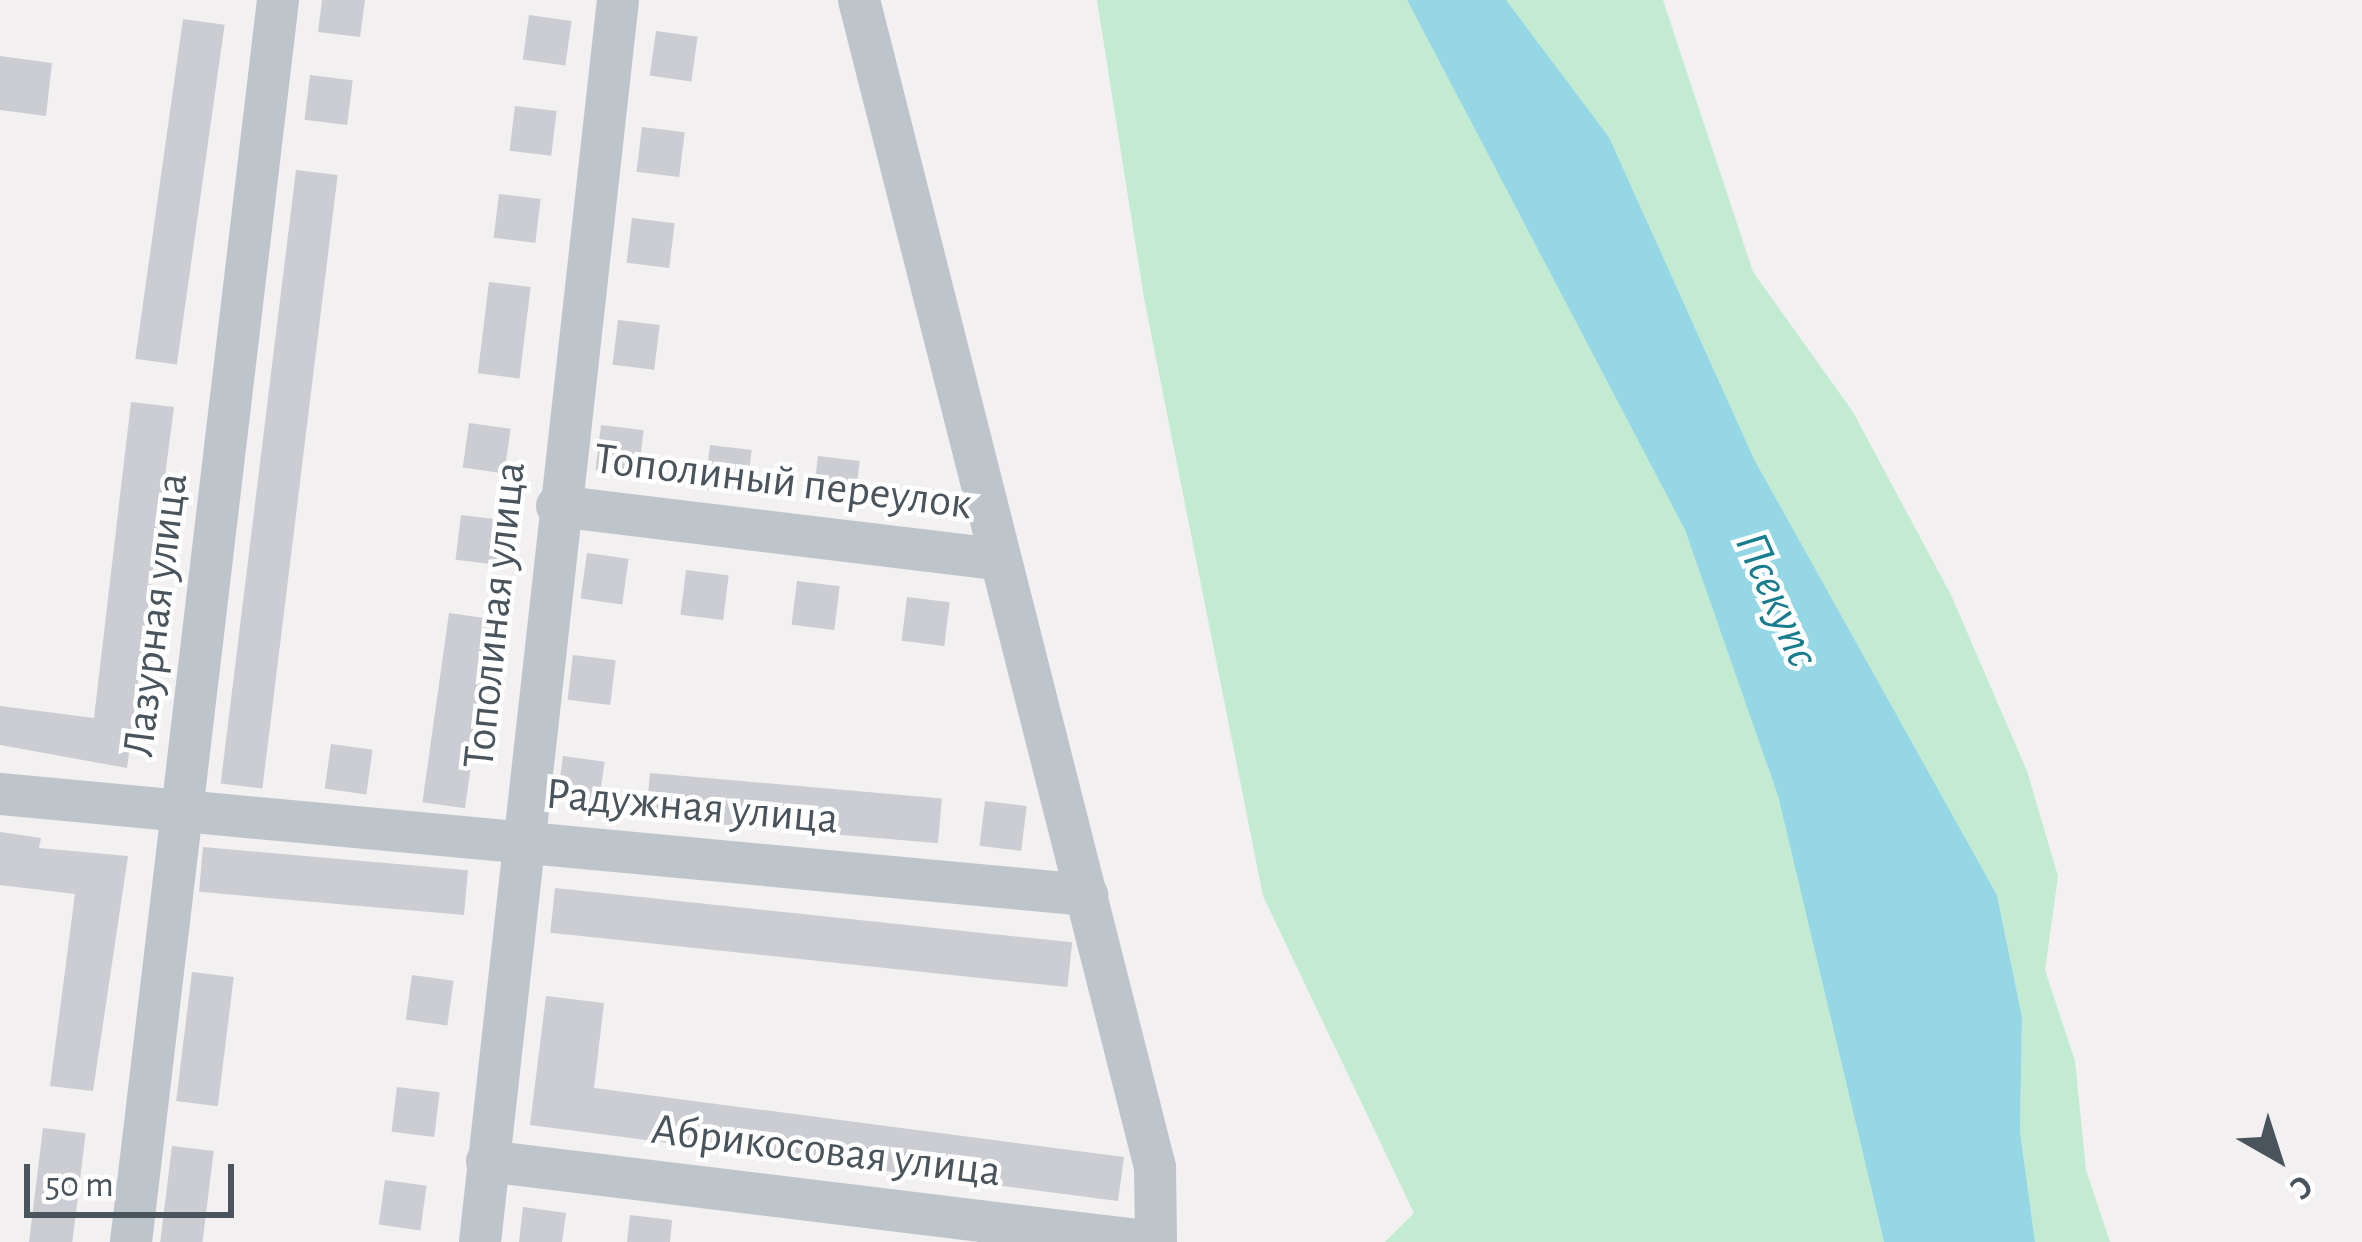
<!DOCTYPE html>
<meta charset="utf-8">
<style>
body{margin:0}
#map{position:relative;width:2362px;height:1242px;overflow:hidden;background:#f2f0f0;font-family:"Alegreya Sans",sans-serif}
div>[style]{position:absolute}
.green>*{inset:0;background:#c3ebd1}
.water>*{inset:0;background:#95d7e4}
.building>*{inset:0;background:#cbcdd2;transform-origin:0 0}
.minor>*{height:42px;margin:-21px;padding:0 21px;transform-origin:21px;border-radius:21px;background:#bdc5cb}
span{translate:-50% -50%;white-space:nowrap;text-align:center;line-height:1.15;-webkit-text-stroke:9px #fff;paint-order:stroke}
.street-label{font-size:45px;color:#4a545c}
.water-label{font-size:48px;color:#197d90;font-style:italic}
.north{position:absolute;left:2218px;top:1098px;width:120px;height:120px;-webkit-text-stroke:9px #fff;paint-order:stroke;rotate:141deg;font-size:33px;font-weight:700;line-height:48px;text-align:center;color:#4a545c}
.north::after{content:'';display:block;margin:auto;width:42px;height:54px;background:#4a545c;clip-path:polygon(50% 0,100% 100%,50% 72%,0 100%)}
.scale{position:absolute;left:24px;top:1164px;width:210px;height:54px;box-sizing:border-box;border:6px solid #4a545c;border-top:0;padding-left:15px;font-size:36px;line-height:42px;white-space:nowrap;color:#4a545c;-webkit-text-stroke:9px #fff;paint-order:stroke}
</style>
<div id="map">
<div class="green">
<div style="clip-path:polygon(1097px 0,1407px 0,1685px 530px,1778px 796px,1884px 1242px,1385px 1242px,1414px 1213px,1263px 896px,1144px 298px)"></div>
<div style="clip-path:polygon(1506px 0,1663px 0,1753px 272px,1853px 412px,1951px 595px,2027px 771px,2058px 876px,2045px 970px,2075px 1061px,2086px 1170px,2110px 1242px,2035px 1242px,2020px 1131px,2022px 1017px,1997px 895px,1754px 459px,1609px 137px)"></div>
</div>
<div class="water">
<div style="clip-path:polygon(1407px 0,1506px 0,1609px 137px,1754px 459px,1997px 895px,2022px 1017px,2020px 1131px,2035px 1242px,1884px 1242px,1778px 796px,1685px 530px)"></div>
</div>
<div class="building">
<div style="clip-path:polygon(322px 0,365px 0,360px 37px,318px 32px)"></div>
<div style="left:529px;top:15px;width:43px;height:45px;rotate:8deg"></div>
<div style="left:183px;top:19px;width:42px;height:343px;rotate:8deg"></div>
<div style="left:656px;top:31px;width:42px;height:45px;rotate:8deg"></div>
<div style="clip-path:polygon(0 56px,52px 63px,46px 116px,0 110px)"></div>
<div style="left:310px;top:75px;width:43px;height:45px;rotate:7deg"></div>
<div style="left:515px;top:106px;width:42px;height:45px;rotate:7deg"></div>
<div style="left:642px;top:127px;width:43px;height:45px;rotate:7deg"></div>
<div style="left:296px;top:170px;width:42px;height:618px;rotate:7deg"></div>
<div style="left:499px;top:194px;width:42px;height:44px;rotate:7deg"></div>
<div style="left:632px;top:218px;width:43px;height:45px;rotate:7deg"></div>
<div style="left:489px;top:282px;width:42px;height:92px;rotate:7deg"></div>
<div style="left:618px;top:320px;width:42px;height:45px;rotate:7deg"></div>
<div style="clip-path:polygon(131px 402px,174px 407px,127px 768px,0 745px,0 706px,94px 718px)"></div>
<div style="left:469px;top:423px;width:42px;height:45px;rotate:8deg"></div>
<div style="left:601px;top:425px;width:43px;height:45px;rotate:7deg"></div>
<div style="left:710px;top:445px;width:42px;height:45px;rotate:7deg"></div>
<div style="left:818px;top:456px;width:42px;height:45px;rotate:7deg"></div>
<div style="left:461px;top:515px;width:42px;height:45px;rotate:7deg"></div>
<div style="left:587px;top:553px;width:42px;height:46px;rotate:8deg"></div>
<div style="left:686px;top:570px;width:43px;height:45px;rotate:7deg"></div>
<div style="left:797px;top:581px;width:43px;height:44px;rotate:7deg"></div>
<div style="left:907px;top:597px;width:43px;height:44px;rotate:7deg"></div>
<div style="left:449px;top:613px;width:43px;height:191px;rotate:8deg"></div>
<div style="left:573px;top:655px;width:43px;height:45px;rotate:7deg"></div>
<div style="left:331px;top:744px;width:42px;height:45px;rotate:8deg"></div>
<div style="left:563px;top:756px;width:42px;height:45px;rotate:8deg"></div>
<div style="left:650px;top:773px;width:293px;height:45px;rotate:5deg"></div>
<div style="left:985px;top:801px;width:42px;height:45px;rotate:7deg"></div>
<div style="clip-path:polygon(0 832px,41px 838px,39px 848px,128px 856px,93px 1091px,50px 1086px,75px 894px,0 885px)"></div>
<div style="left:203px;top:847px;width:266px;height:45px;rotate:5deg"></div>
<div style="left:555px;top:888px;width:520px;height:45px;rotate:6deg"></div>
<div style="left:192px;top:972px;width:42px;height:130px;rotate:7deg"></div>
<div style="left:412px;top:975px;width:42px;height:45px;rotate:8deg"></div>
<div style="clip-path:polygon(546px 996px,604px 1003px,594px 1088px,1124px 1157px,1118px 1201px,530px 1125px)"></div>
<div style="left:397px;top:1087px;width:43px;height:45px;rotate:7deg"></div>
<div style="left:43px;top:1128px;width:43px;height:115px;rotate:7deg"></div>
<div style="left:172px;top:1146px;width:42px;height:97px;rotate:7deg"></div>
<div style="left:385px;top:1180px;width:42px;height:45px;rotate:8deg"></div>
<div style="clip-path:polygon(523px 1207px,566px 1213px,562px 1242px,519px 1242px)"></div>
<div style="clip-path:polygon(630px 1215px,672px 1220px,670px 1242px,627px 1242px)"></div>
</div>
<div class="minor">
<div style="left:859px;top:0;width:1204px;rotate:75.77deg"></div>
<div style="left:1155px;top:1167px;width:75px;rotate:89.2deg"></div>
<div style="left:557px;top:506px;width:443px;rotate:6.9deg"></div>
<div style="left:0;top:794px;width:1092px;rotate:5.31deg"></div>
<div style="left:487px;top:1161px;width:671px;rotate:6.93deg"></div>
<div style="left:131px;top:1242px;width:1251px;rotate:-83.25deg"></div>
<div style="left:480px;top:1242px;width:1250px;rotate:-83.66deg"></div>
</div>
<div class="street-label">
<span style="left:783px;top:482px;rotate:7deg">Тополиный переулок</span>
<span style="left:156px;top:615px;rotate:-83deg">Лазурная улица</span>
<span style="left:495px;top:615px;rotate:-84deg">Тополиная улица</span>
<span style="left:692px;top:807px;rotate:5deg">Радужная улица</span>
<span style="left:826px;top:1151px;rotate:7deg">Абрикосовая улица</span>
</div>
<div class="water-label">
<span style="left:1776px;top:600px;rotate:66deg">Псекупс</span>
</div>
<div class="north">С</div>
<div class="scale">50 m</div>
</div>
